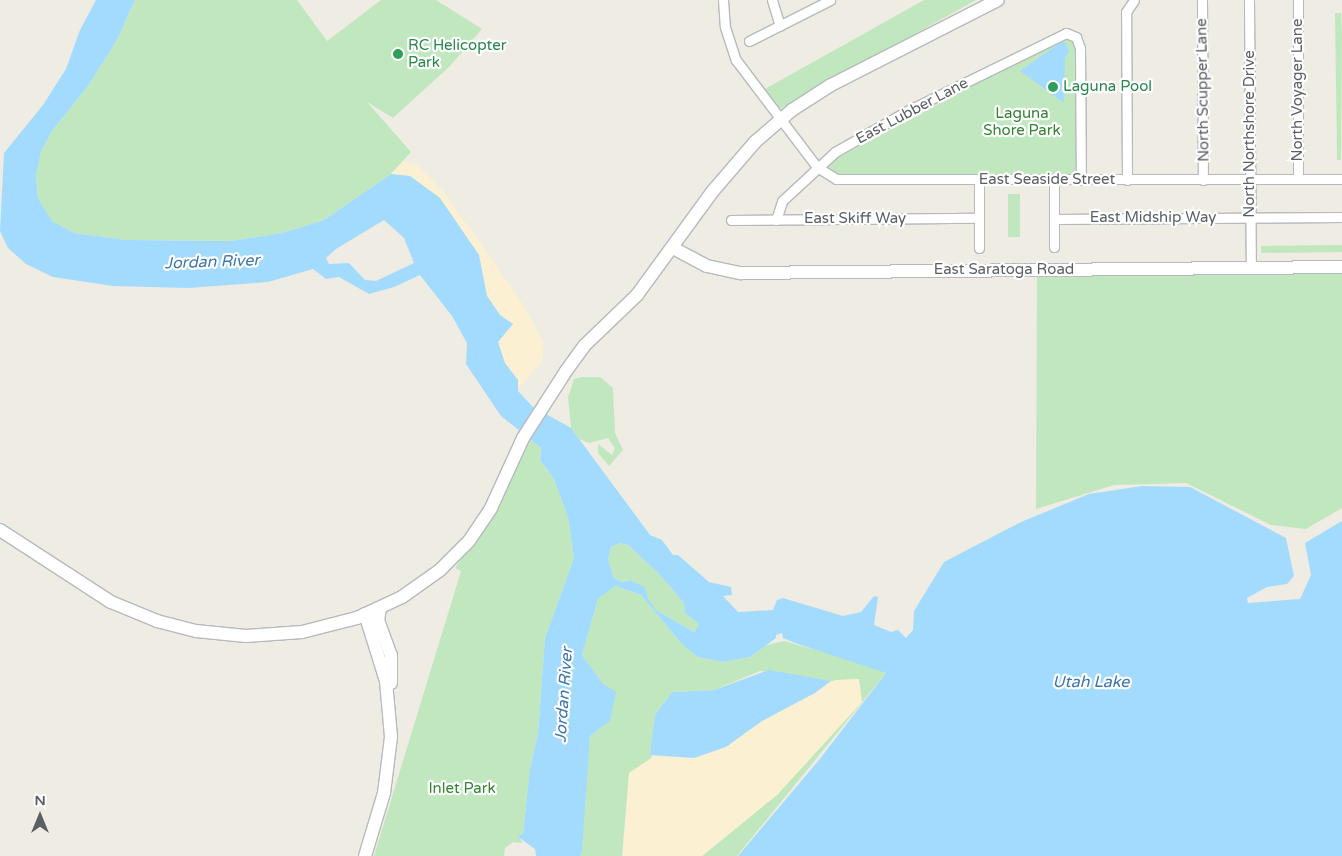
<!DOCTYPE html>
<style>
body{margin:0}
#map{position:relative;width:1342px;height:856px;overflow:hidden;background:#efece3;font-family:"Varela Round",sans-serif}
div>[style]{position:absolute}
.green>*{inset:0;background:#c1e7bf;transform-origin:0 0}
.sand>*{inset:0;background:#fbf0d1}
.water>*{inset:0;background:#a3dbff}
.roads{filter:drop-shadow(1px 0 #b6babe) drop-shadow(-1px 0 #b6babe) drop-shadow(0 1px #b6babe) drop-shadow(0 -1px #b6babe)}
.street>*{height:9px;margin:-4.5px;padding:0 4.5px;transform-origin:4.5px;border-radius:4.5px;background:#fff}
.secondary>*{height:12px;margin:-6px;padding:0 6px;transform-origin:6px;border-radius:6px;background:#fff}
.dots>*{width:14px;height:14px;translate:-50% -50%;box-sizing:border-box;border:2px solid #fff;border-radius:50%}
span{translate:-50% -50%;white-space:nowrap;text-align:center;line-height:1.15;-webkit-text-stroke:4.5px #fff;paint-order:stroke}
.leisure-label{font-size:15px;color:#27864d}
.left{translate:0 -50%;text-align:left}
.street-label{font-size:15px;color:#5b6064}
.park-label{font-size:15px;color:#328532}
.water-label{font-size:16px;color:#3a76ac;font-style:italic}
.north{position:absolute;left:15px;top:791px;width:50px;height:50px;-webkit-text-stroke:4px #fff;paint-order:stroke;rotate:0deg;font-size:14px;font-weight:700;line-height:20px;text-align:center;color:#5b6064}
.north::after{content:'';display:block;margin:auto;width:18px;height:22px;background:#5b6064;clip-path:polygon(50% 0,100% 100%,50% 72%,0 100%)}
</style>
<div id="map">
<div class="green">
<div style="clip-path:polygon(135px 0,297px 0,327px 41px,381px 0,436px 0,482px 29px,449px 67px,393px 118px,367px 102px,411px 152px,391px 174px,324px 220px,282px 233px,231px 241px,127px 240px,74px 233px,52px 221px,38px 198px,36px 176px,41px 152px,52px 131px,88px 86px,117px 40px)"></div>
<div style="clip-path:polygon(924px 0,976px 0,778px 110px,765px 89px)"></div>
<div style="clip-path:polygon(1335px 13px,1341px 13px,1342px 36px,1341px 160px,1337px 160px)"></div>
<div style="clip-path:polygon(1064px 37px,1075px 42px,1076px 176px,842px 177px,823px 166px)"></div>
<div style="left:1020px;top:194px;width:43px;height:12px;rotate:90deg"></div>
<div style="clip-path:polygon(1332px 245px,1342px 245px,1342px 252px,1261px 253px,1261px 246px)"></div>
<div style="clip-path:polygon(1342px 270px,1342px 508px,1306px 529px,1271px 525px,1186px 483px,1114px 485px,1036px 509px,1037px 277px)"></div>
<div style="clip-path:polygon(582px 377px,600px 377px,613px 388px,615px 433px,623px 450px,609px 466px,598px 453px,598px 444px,612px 455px,615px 448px,608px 438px,589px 443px,579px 439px,571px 428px,568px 397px,574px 379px)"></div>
<div style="clip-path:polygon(530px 439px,541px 448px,540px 460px,554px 479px,568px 517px,574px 558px,545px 638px,538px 733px,530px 769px,523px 833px,519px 837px,523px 843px,513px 842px,505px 848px,504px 856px,374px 856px,461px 571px,455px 568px,491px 517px)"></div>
<div style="clip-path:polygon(620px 543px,628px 545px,658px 573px,684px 603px,685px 613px,699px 624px,694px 632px,656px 610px,630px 580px,622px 582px,614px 578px,608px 560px,611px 547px)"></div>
<div style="clip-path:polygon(614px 586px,641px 595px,681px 643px,697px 657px,723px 662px,750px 657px,764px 646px,784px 641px,867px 664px,886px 673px,737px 856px,702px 856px,778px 794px,859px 679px,831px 681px,760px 671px,714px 690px,672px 692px,655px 715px,651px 759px,629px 773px,622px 856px,580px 856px,590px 736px,610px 721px,603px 684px,582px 655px,598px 599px)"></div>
</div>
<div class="sand">
<div style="clip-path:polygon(403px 161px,418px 165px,446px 195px,517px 295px,544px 343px,542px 361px,519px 388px,505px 363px,498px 342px,513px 324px,500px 315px,487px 296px,479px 255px,468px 240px,391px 174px)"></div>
<div style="clip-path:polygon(859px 679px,862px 702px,778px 794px,702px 856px,623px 856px,629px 773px,656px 755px,836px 680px)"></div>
</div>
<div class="water">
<div style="clip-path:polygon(evenodd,96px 0,135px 0,117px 40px,88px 86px,52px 131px,41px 152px,36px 176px,38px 198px,52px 221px,74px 233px,127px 240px,231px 241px,282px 233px,324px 220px,391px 174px,410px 176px,440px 198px,479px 255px,487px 296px,500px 315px,513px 324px,498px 342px,505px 363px,518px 380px,518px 391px,532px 406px,571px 428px,650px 535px,662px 540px,673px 555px,678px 555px,709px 582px,731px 587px,732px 595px,723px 596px,738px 612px,773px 610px,777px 600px,783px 598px,843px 616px,861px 612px,874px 596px,878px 597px,874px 625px,891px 632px,898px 630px,906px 638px,913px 630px,914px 611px,944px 562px,1021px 522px,1089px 494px,1142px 486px,1190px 487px,1286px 538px,1294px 576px,1287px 584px,1267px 587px,1247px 598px,1248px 603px,1300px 599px,1311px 575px,1305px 543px,1342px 521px,1342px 856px,738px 856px,819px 760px,886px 673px,795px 643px,783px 638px,782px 633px,776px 635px,776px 638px,750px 657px,723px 662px,697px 657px,681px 643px,641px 595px,615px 586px,598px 599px,582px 655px,603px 684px,616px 692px,610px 721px,590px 736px,582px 850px,580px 856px,536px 856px,535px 849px,518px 837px,523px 833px,530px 769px,538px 733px,545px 638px,574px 558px,568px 517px,554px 479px,540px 460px,541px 448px,501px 416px,466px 364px,467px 343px,452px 316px,420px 275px,394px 287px,369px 294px,339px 277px,326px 279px,313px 269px,268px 282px,188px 288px,113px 286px,53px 277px,26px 264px,8px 248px,0 231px,4px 153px,43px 105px,66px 69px,80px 30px,96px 0,384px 220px,404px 238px,414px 263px,376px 281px,365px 280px,349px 263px,329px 264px,326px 258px,336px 249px,384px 220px,96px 0,620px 543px,628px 545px,658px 573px,684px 603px,685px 613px,699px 624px,694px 632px,656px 610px,648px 599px,645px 587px,630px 580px,622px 582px,614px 578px,608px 560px,611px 547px,620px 543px)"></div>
<div style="clip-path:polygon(1061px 42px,1066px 43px,1069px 52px,1065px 57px,1064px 103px,1020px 71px)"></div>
<div style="clip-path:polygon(769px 670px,831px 681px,815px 693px,762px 721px,726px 747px,694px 758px,650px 755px,655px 715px,672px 692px,714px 690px)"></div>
</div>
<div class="roads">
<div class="street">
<div style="left:723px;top:0;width:27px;rotate:86deg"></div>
<div style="left:725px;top:27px;width:35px;rotate:72deg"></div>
<div style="left:736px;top:60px;width:134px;rotate:52.9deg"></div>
<div style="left:817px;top:167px;width:22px;rotate:32deg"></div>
<div style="left:836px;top:179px;width:506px"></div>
<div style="left:772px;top:0;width:27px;rotate:73deg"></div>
<div style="left:1202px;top:0;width:180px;rotate:89.7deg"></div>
<div style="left:1249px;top:0;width:268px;rotate:89.6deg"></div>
<div style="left:1298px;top:0;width:179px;rotate:90deg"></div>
<div style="left:749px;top:41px;width:91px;rotate:-26.8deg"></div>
<div style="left:1127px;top:180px;width:168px;rotate:-90.3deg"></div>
<div style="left:1126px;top:12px;width:14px;rotate:-56deg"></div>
<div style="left:979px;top:181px;width:67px;rotate:90deg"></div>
<div style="left:1054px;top:181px;width:66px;rotate:90deg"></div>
<div style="left:1054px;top:219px;width:288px;rotate:-0.4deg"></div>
<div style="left:731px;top:220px;width:248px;rotate:-0.5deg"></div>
<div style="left:776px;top:220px;width:20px;rotate:-72deg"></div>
<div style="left:782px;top:201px;width:72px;rotate:-42.8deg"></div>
<div style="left:835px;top:152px;width:85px;rotate:-29.6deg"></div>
<div style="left:909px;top:110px;width:175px;rotate:-26.1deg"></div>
<div style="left:1066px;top:33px;width:11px;rotate:22deg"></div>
<div style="left:1076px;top:37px;width:12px;rotate:70deg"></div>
<div style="left:1080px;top:48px;width:132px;rotate:89.6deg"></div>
</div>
<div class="secondary">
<div style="left:673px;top:248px;width:38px;rotate:28deg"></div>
<div style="left:707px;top:266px;width:35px;rotate:12deg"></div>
<div style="left:741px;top:273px;width:601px;rotate:-0.57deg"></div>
<div style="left:0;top:530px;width:132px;rotate:33deg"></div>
<div style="left:111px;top:602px;width:50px;rotate:22.4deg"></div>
<div style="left:157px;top:621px;width:40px;rotate:14.4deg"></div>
<div style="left:196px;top:631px;width:50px;rotate:5.7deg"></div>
<div style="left:246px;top:636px;width:56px;rotate:-4.1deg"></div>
<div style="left:302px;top:632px;width:57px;rotate:-14.3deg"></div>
<div style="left:357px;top:618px;width:50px;rotate:-25deg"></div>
<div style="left:402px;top:597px;width:47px;rotate:-35.4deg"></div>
<div style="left:440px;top:570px;width:41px;rotate:-45deg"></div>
<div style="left:469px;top:541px;width:40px;rotate:-56deg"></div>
<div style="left:491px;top:508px;width:77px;rotate:-65.4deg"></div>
<div style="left:523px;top:438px;width:80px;rotate:-57.3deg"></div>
<div style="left:566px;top:371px;width:32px;rotate:-54deg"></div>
<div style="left:585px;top:345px;width:72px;rotate:-43.9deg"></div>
<div style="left:637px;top:295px;width:127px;rotate:-53.9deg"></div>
<div style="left:712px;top:192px;width:66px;rotate:-49.3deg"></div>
<div style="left:755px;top:142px;width:49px;rotate:-40.9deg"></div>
<div style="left:792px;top:110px;width:46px;rotate:-32.7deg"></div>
<div style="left:831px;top:85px;width:187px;rotate:-27deg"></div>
<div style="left:380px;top:608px;width:12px;rotate:99deg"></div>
<div style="left:378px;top:620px;width:37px;rotate:70deg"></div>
<div style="left:391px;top:655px;width:28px;rotate:90deg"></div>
<div style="left:365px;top:614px;width:70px;rotate:72.6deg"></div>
<div style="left:386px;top:681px;width:56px;rotate:84.9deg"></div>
<div style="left:391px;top:737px;width:56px;rotate:97.1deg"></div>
<div style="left:384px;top:793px;width:66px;rotate:106.8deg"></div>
</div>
</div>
<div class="dots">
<div style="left:398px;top:54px;background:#2e9e5b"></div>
<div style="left:1053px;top:87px;background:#2e9e5b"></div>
</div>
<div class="leisure-label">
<span class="left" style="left:408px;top:54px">RC Helicopter<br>Park</span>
<span class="left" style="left:1063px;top:87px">Laguna Pool</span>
</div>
<div class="street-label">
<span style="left:1203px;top:90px;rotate:-91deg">North Scupper Lane</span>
<span style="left:1298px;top:90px;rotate:-90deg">North Voyager Lane</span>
<span style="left:912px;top:111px;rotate:-28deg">East Lubber Lane</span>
<span style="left:1250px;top:134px;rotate:-90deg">North Northshore Drive</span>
<span style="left:1047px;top:180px">East Seaside Street</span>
<span style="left:1153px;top:218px">East Midship Way</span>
<span style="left:855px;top:219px">East Skiff Way</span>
<span style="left:1004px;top:270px">East Saratoga Road</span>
</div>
<div class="park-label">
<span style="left:1022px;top:122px">Laguna<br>Shore Park</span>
<span style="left:462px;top:789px">Inlet Park</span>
</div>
<div class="water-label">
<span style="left:212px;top:262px;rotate:-2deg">Jordan River</span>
<span style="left:1091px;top:682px">Utah Lake</span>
<span style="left:564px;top:695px;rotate:-86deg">Jordan River</span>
</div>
<div class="north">N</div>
</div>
